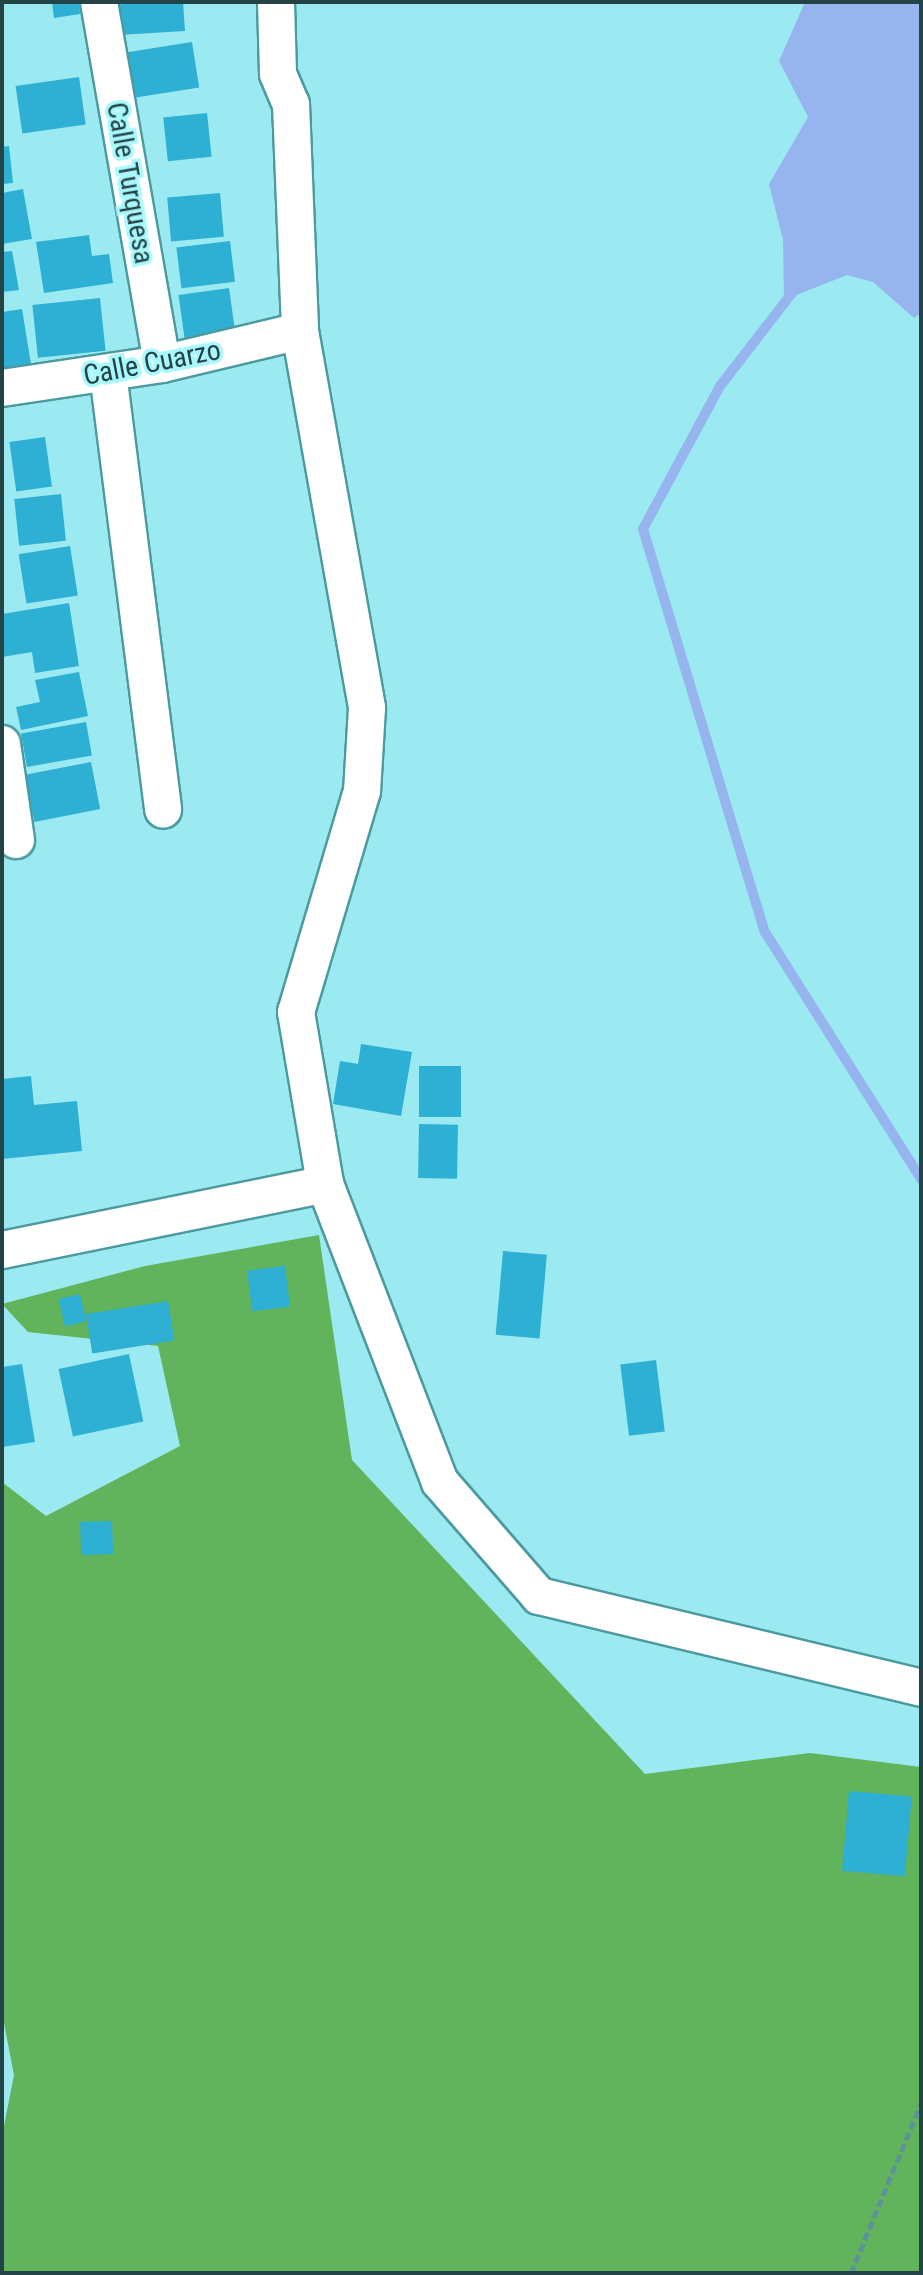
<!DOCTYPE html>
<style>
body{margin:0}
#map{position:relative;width:923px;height:2275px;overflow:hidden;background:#9ceaf1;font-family:"Roboto Condensed",sans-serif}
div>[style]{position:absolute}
.forest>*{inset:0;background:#61b45b}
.water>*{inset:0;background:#96b5ef}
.stream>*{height:10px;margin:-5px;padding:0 5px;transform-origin:5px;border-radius:5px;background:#96b5ef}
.building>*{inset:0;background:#2eafd4;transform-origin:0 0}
.path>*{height:5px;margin-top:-2.5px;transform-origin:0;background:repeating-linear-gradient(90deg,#5d9398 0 8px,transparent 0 12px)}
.roads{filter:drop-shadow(2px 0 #4c9aa0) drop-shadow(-2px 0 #4c9aa0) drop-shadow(0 2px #4c9aa0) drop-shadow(0 -2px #4c9aa0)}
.minor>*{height:36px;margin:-18px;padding:0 18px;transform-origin:18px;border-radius:18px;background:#fff}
span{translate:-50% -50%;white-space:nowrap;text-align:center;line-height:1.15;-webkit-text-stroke:7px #a9f8fe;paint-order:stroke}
.street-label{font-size:28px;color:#234346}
.frame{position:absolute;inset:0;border:4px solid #234346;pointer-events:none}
</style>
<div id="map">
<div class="forest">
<div style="clip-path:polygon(319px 1235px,352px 1460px,645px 1774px,810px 1753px,921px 1767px,921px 2273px,2px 2273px,2px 2136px,14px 2075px,2px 2013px,2px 1482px,46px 1516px,180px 1446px,158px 1346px,28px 1332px,2px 1304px,145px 1266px)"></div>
</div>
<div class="water">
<div style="clip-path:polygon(805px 2px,921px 2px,921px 313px,914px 318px,873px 282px,847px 275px,784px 300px,783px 240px,769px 184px,808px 117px,779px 61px)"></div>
</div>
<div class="stream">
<div style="left:792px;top:293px;width:118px;rotate:127.7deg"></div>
<div style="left:720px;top:386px;width:162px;rotate:118.3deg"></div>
<div style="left:643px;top:529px;width:421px;rotate:73.2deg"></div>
<div style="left:765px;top:932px;width:292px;rotate:57.7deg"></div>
</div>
<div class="building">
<div style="clip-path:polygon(52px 2px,79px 2px,80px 14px,54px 18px)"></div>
<div style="clip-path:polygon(136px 2px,183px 2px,185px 31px,118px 35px,116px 5px)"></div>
<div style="left:192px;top:42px;width:46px;height:72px;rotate:81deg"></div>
<div style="left:79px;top:77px;width:48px;height:64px;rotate:82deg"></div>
<div style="left:207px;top:113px;width:44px;height:44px;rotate:84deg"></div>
<div style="clip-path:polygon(9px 146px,13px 183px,2px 184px,2px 147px)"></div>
<div style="clip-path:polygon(23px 189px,32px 239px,2px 244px,2px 193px)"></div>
<div style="left:220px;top:193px;width:44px;height:53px;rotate:85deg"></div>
<div style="clip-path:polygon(89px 235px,92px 256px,109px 254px,113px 283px,44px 293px,36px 242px)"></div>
<div style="left:230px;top:241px;width:41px;height:54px;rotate:83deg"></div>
<div style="clip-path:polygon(12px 251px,19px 290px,2px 292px,2px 252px)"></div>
<div style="left:229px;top:288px;width:44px;height:51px;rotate:82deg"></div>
<div style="left:100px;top:298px;width:53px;height:68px;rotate:84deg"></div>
<div style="clip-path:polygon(22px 309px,31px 364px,2px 369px,2px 312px)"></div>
<div style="left:45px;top:437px;width:50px;height:36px;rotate:82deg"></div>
<div style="left:61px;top:494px;width:47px;height:47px;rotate:84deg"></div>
<div style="left:70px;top:546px;width:50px;height:52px;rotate:81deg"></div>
<div style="clip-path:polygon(69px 603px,79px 666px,35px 673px,32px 652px,2px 657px,2px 614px)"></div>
<div style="clip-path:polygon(79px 672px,88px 716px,21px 730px,16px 707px,40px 702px,35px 680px)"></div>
<div style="left:86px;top:722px;width:34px;height:66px;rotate:80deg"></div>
<div style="left:91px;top:762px;width:48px;height:67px;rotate:79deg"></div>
<div style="clip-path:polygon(361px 1044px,412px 1052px,401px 1116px,333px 1104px,340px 1061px,358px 1064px)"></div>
<div style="left:419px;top:1066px;width:42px;height:51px"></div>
<div style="clip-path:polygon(31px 1076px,34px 1105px,77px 1101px,82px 1151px,2px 1159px,2px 1079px)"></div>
<div style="left:419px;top:1124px;width:39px;height:54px;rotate:1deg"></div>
<div style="left:503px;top:1251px;width:44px;height:84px;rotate:5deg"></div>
<div style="left:285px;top:1266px;width:41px;height:38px;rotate:83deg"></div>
<div style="left:80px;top:1294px;width:28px;height:22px;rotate:77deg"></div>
<div style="left:168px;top:1301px;width:40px;height:83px;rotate:81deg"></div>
<div style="left:129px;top:1354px;width:69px;height:72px;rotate:78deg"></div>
<div style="left:656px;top:1360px;width:72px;height:36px;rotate:83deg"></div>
<div style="clip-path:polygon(22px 1364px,35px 1442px,2px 1447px,2px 1367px)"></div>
<div style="left:112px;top:1521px;width:33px;height:32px;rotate:88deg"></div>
<div style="left:849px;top:1791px;width:63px;height:80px;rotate:5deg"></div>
</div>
<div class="path">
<div style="left:851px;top:2273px;width:184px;rotate:-67.6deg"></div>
</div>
<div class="roads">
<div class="minor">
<div style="left:99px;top:2px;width:367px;rotate:80.1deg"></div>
<div style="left:276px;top:2px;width:72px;rotate:88.4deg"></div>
<div style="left:278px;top:74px;width:33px;rotate:67deg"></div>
<div style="left:291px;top:104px;width:227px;rotate:87.7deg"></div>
<div style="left:300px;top:331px;width:383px;rotate:79.9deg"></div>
<div style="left:367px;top:708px;width:83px;rotate:93.4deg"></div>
<div style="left:362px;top:791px;width:231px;rotate:106.6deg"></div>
<div style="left:296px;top:1012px;width:174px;rotate:80.4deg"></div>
<div style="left:108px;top:373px;width:440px;rotate:82.8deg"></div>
<div style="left:2px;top:388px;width:162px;rotate:-8.5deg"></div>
<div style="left:162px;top:364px;width:142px;rotate:-13.4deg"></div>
<div style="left:2px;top:744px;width:97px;rotate:81.7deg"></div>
<div style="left:2px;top:1250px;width:330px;rotate:-11.5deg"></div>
<div style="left:325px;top:1184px;width:319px;rotate:68.9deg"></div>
<div style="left:440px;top:1482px;width:151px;rotate:49deg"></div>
<div style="left:539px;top:1596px;width:393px;rotate:13.5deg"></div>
</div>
</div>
<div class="street-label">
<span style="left:130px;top:183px;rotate:80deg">Calle Turquesa</span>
<span style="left:152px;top:363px;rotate:-11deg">Calle Cuarzo</span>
</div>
<div class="frame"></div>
</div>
